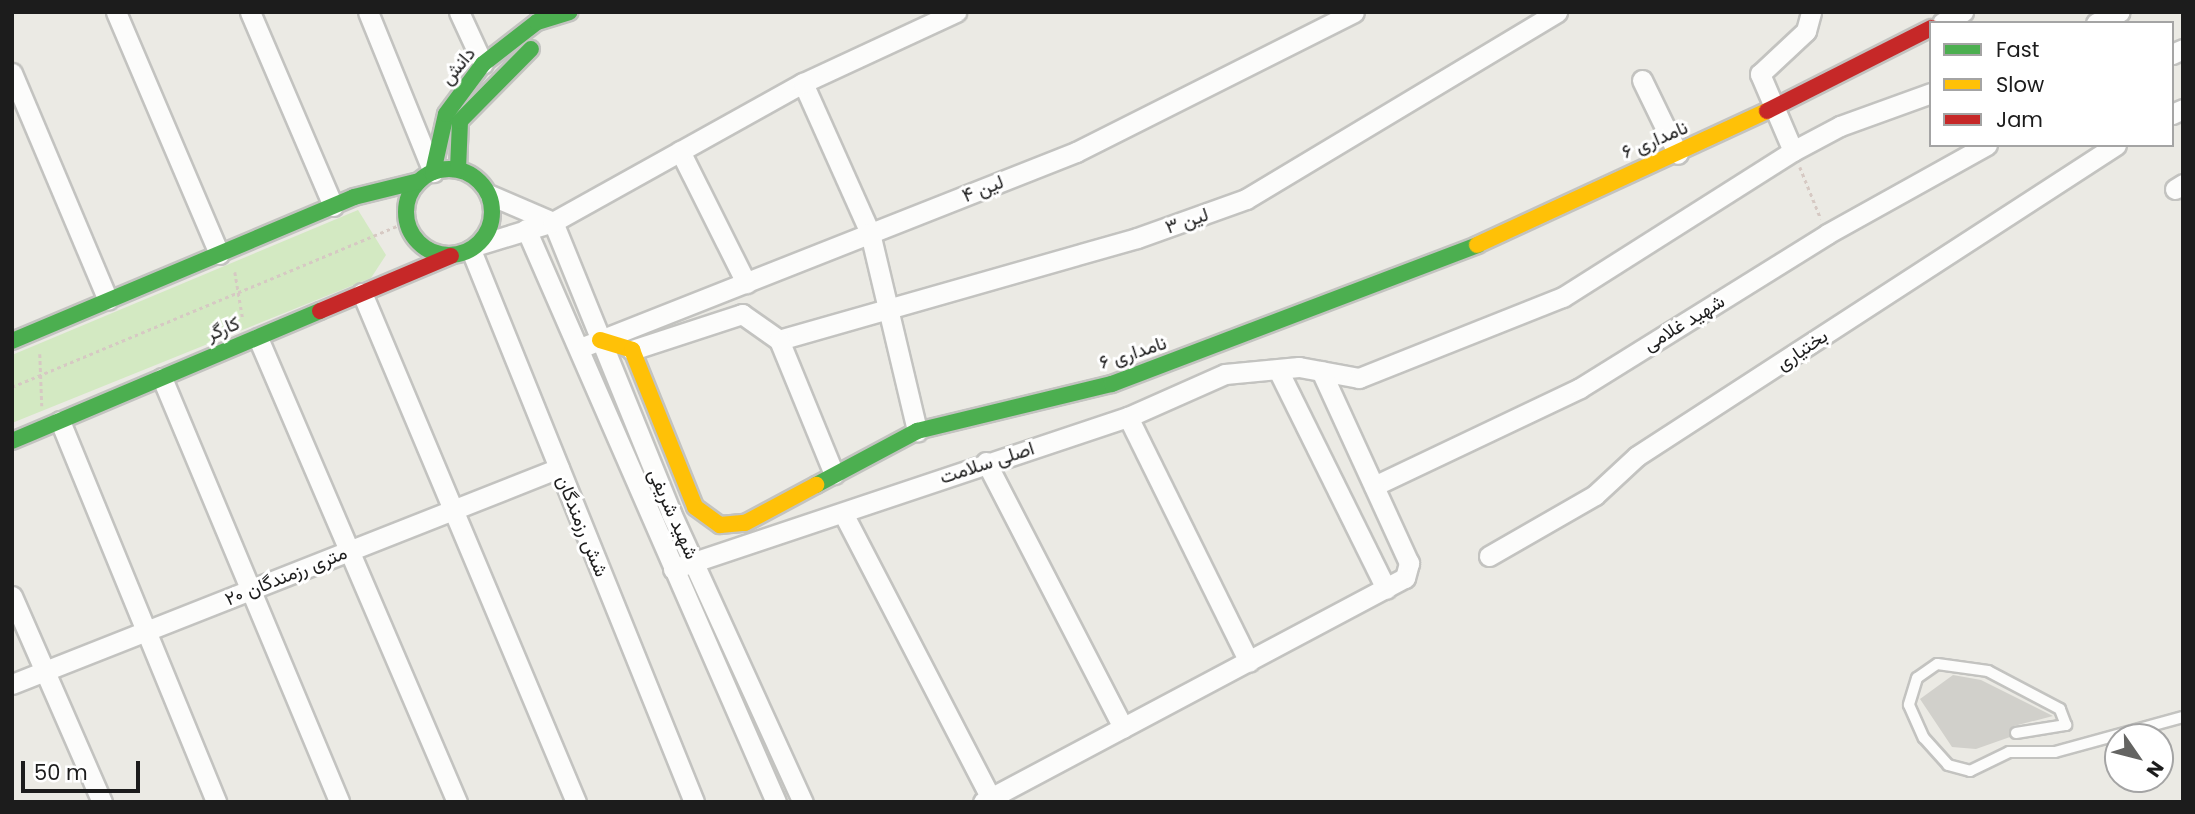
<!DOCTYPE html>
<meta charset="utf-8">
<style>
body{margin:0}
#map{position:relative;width:2195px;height:814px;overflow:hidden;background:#ebeae4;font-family:Poppins,Vazirmatn,sans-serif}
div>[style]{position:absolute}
.grass>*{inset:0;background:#d3e9c2}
.building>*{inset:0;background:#d1d0cb}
.path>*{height:2.5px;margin-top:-1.25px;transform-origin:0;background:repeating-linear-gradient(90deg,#d6c9c3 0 3.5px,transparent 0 7px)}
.roads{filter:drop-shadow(2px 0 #c3c3c0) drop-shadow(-2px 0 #c3c3c0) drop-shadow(0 2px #c3c3c0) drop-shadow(0 -2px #c3c3c0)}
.lane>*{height:10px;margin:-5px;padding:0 5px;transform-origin:5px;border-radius:5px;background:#fcfcfb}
.street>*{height:19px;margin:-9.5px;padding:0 9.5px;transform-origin:9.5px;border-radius:9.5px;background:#fcfcfb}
.fast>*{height:16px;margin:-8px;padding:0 8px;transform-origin:8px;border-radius:8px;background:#4caf50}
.fast>.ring{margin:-8px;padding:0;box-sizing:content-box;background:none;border:16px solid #4caf50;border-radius:50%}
.slow>*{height:16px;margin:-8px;padding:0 8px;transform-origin:8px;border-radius:8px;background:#ffc107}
.jam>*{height:16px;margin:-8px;padding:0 8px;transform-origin:8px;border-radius:8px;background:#c62828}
span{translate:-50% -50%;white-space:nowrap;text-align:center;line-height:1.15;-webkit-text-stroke:6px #fff;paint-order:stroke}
.street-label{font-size:19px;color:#1c1c1c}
.frame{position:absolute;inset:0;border:14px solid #1c1c1c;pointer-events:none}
.legend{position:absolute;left:1929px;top:21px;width:245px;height:126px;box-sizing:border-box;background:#fff;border:2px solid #a4a4a4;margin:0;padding:9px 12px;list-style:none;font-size:21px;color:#1c1c1c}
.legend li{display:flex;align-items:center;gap:14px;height:35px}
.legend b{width:35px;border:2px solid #a4a4a4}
.north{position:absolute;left:2104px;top:723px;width:70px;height:70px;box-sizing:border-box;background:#fff;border:2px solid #a4a4a4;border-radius:50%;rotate:125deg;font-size:19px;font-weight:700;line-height:28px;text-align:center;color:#1c1c1c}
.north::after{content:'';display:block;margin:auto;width:24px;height:32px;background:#646462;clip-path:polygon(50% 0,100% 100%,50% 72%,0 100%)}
.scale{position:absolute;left:21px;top:761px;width:119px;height:32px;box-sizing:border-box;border:4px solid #1c1c1c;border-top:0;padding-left:9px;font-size:21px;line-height:24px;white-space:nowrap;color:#1c1c1c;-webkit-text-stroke:5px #fff;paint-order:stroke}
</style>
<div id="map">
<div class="grass">
<div style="clip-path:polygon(358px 210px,386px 255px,371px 278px,12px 423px,12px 355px)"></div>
</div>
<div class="building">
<div style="clip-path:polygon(1953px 675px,1981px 680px,2053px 716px,2014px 726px,2010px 737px,1976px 749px,1952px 747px,1920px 699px)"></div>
</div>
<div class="path">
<div style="left:1800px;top:167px;width:56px;rotate:68deg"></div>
<div style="left:235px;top:272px;width:49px;rotate:80.5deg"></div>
<div style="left:40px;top:354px;width:52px;rotate:87.8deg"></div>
<div style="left:12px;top:387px;width:422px;rotate:-22.7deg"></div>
</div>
<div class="roads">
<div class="lane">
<div style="left:2016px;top:733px;width:51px;rotate:-9.1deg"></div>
<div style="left:2066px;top:725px;width:17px;rotate:-111deg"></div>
<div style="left:2060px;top:709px;width:81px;rotate:-152.2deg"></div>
<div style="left:1988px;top:671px;width:51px;rotate:-172.2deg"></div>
<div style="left:1937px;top:664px;width:24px;rotate:145deg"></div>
<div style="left:1917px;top:678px;width:28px;rotate:107deg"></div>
<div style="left:1909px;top:705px;width:36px;rotate:66deg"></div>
<div style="left:1924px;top:738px;width:36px;rotate:48deg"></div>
<div style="left:1948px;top:765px;width:23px;rotate:15deg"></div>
<div style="left:1970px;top:771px;width:43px;rotate:-26deg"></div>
<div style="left:2009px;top:752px;width:46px"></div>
<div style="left:2055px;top:752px;width:133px;rotate:-15.3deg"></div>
</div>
<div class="street">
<div style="left:116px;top:12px;width:263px;rotate:66.9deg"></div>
<div style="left:250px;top:12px;width:211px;rotate:66.8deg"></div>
<div style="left:368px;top:12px;width:173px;rotate:67.9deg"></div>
<div style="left:459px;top:12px;width:57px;rotate:65.2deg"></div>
<div style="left:1942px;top:23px;width:24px;rotate:-28deg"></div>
<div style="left:2096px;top:23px;width:26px;rotate:-25deg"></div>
<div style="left:2172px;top:54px;width:12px;rotate:-24deg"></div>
<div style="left:12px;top:73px;width:246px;rotate:67.1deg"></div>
<div style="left:1642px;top:80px;width:82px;rotate:64.1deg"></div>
<div style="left:803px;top:83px;width:164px;rotate:65.9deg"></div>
<div style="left:870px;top:233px;width:204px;rotate:76.6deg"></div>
<div style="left:2172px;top:114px;width:12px;rotate:-24deg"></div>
<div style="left:680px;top:151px;width:148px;rotate:63.4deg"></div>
<div style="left:1793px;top:151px;width:84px;rotate:-113.2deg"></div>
<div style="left:1760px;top:74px;width:63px;rotate:-43.1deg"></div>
<div style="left:1806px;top:31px;width:20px;rotate:-75deg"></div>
<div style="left:2175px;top:189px;width:9px;rotate:-32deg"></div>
<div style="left:490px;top:195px;width:69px;rotate:23.2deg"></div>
<div style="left:553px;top:222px;width:314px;rotate:67.9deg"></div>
<div style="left:671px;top:513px;width:318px;rotate:65.5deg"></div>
<div style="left:526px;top:229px;width:625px;rotate:66.43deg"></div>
<div style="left:478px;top:245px;width:78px;rotate:-17deg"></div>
<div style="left:553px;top:222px;width:286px;rotate:-29.1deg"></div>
<div style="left:803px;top:83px;width:169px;rotate:-24.9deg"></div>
<div style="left:471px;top:250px;width:595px;rotate:68deg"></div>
<div style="left:362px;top:293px;width:552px;rotate:67.2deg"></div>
<div style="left:258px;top:338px;width:505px;rotate:66.79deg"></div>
<div style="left:779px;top:340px;width:372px;rotate:-15.9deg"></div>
<div style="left:1137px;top:238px;width:116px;rotate:-19.7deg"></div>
<div style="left:1246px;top:199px;width:363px;rotate:-31deg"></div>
<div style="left:580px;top:348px;width:533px;rotate:-21.56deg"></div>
<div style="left:1076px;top:152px;width:311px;rotate:-26.7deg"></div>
<div style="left:632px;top:350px;width:116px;rotate:-18.1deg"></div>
<div style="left:742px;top:314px;width:45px;rotate:35.1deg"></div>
<div style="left:779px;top:340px;width:145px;rotate:67.7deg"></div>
<div style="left:1278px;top:370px;width:244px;rotate:63.7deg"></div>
<div style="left:162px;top:378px;width:459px;rotate:67.3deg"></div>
<div style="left:1128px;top:417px;width:273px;rotate:63.7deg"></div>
<div style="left:60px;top:421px;width:412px;rotate:67.7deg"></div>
<div style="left:986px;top:462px;width:299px;rotate:62.7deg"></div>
<div style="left:1374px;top:486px;width:228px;rotate:-25.4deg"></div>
<div style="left:1580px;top:388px;width:291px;rotate:-31.9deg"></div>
<div style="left:1827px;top:234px;width:183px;rotate:-29.1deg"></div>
<div style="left:844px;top:515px;width:319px;rotate:62.6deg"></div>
<div style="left:1489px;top:556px;width:122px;rotate:-29.9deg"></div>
<div style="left:1595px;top:495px;width:57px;rotate:-42.9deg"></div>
<div style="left:1637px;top:456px;width:571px;rotate:-32.99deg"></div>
<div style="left:673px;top:569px;width:480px;rotate:-18.5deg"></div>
<div style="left:1128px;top:417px;width:106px;rotate:-23.9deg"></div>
<div style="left:1225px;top:374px;width:74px;rotate:-5.4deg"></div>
<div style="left:1299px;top:367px;width:61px;rotate:10.4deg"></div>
<div style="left:1359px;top:378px;width:219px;rotate:-21.7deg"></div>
<div style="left:1563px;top:297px;width:272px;rotate:-32.4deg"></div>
<div style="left:1793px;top:151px;width:53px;rotate:-28deg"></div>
<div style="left:1840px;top:126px;width:97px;rotate:-19.9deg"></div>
<div style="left:12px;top:596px;width:225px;rotate:66.4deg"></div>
<div style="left:12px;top:684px;width:588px;rotate:-21.55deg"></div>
<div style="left:983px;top:802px;width:478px;rotate:-28deg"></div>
<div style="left:1405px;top:578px;width:16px;rotate:-75deg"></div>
<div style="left:1409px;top:563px;width:211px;rotate:-114.6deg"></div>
</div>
<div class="fast">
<div class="ring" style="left:406px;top:169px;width:70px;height:70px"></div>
<div style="left:458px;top:169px;width:48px;rotate:-87.6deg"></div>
<div style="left:460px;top:121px;width:101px;rotate:-45.4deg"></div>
<div style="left:433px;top:172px;width:59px;rotate:-77.4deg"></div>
<div style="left:446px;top:114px;width:62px;rotate:-53.5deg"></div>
<div style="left:483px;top:64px;width:68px;rotate:-37.9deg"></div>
<div style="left:537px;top:22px;width:34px;rotate:-17deg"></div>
<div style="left:12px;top:341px;width:371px;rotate:-22.8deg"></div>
<div style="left:354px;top:197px;width:67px;rotate:-13.8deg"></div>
<div style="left:12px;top:441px;width:334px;rotate:-22.9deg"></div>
<div style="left:816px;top:485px;width:115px;rotate:-28.1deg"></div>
<div style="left:917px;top:431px;width:201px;rotate:-13.6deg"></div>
<div style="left:1112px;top:384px;width:391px;rotate:-20.8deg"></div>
</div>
<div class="slow">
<div style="left:1477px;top:245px;width:319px;rotate:-24.8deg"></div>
<div style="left:600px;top:340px;width:34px;rotate:17deg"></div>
<div style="left:632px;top:350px;width:169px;rotate:68.1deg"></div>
<div style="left:695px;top:507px;width:31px;rotate:36deg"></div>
<div style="left:720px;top:525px;width:25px;rotate:-5deg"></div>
<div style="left:745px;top:523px;width:81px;rotate:-28.2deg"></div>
</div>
<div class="jam">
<div style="left:1767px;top:111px;width:184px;rotate:-26.8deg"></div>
<div style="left:320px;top:311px;width:142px;rotate:-22.8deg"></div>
</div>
</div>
<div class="street-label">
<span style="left:458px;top:66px;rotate:-50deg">دانش</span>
<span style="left:1655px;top:140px;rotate:-23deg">نامداری ۶</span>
<span style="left:983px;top:189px;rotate:-22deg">لین ۴</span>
<span style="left:1187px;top:221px;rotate:-19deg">لین ۳</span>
<span style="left:1684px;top:323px;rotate:-31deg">شهید غلامی</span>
<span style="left:223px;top:329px;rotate:-23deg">کارگر</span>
<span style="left:1802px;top:350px;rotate:-34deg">بختیاری</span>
<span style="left:1133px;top:353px;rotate:-18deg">نامداری ۶</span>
<span style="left:987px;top:463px;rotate:-18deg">اصلی سلامت</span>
<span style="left:673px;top:514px;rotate:66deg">شهید شریفی</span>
<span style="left:582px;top:526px;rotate:68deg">شش رزمندگان</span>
<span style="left:286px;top:576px;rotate:-22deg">۲۰ متری رزمندگان</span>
</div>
<div class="frame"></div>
<ul class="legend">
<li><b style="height:9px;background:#4caf50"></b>Fast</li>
<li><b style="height:9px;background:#ffc107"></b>Slow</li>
<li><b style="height:9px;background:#c62828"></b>Jam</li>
</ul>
<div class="north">N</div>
<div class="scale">50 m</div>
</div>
